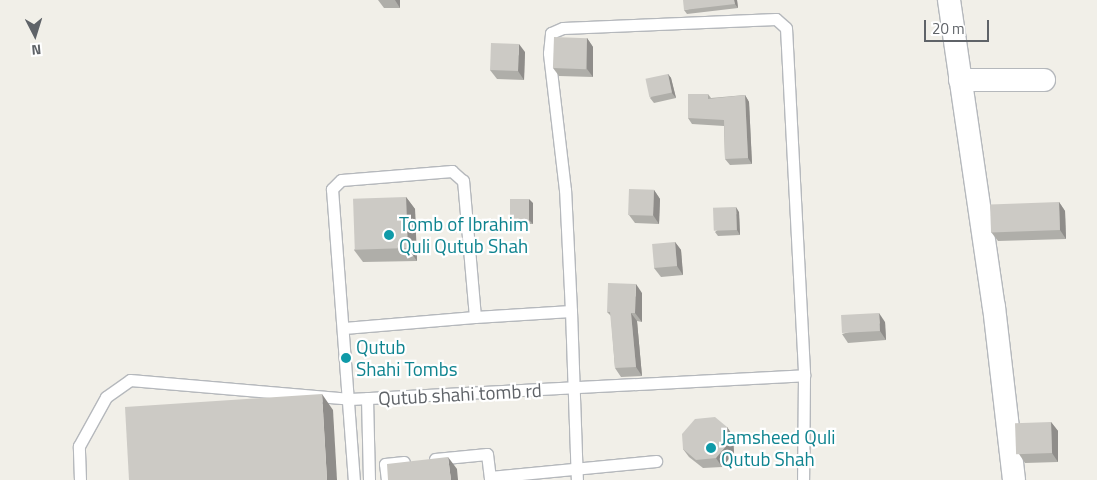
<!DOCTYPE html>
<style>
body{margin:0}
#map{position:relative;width:1097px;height:480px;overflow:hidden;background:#f1efe8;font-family:"Titillium Web",sans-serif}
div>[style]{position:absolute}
.roads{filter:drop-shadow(1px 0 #b5b8bc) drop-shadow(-1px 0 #b5b8bc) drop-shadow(0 1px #b5b8bc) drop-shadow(0 -1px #b5b8bc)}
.lane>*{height:11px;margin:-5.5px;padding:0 5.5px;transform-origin:5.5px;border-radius:5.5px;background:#fff}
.street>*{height:22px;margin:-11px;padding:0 11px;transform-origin:11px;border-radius:11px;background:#fff}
.wall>*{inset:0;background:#afaea9}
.shaded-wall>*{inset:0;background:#8f8d8a}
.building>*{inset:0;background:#cccac5;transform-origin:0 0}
.dots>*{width:14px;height:14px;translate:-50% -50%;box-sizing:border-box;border:2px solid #fff;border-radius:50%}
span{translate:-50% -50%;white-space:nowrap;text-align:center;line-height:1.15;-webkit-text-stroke:4.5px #fff;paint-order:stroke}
.culture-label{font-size:19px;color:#0d838f}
.left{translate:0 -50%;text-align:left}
.street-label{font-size:19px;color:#5f6368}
.north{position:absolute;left:10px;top:10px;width:50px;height:50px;-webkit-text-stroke:4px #fff;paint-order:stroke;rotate:175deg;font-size:14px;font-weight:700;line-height:20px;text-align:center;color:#5f6368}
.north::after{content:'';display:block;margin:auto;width:18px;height:22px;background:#5f6368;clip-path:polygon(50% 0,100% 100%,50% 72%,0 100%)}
.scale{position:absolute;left:924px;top:20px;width:65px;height:22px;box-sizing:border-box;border:2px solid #5f6368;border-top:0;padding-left:6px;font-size:15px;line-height:18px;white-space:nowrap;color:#5f6368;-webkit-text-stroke:4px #fff;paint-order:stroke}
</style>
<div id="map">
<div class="roads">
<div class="lane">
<div style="left:571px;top:311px;width:121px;rotate:-92.8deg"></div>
<div style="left:565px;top:190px;width:138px;rotate:-96.7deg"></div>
<div style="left:549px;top:53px;width:20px;rotate:-84deg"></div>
<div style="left:551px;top:33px;width:13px;rotate:-23deg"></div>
<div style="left:563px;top:28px;width:213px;rotate:-2.4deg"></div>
<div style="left:776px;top:19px;width:13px;rotate:42deg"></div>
<div style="left:786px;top:28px;width:347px;rotate:87deg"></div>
<div style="left:804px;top:375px;width:105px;rotate:90.5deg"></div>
<div style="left:475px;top:317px;width:96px;rotate:-3.6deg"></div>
<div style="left:571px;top:311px;width:169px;rotate:88deg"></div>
<div style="left:344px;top:328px;width:131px;rotate:-4.8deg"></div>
<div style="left:475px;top:317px;width:137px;rotate:-95deg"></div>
<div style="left:463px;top:181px;width:15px;rotate:-138deg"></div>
<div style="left:452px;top:171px;width:111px;rotate:175.4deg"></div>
<div style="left:341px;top:180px;width:13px;rotate:135deg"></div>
<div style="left:332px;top:189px;width:292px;rotate:85.7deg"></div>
<div style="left:367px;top:398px;width:82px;rotate:88.6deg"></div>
<div style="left:435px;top:459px;width:52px;rotate:-5.5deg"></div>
<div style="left:487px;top:454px;width:26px;rotate:83deg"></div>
<div style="left:490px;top:477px;width:167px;rotate:-5.5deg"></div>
<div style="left:80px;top:480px;width:34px;rotate:-92deg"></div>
<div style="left:79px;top:446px;width:56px;rotate:-61.1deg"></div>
<div style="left:106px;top:397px;width:29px;rotate:-35deg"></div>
<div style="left:130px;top:380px;width:221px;rotate:4.9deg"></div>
<div style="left:350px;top:399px;width:455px;rotate:-3deg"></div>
<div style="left:387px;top:480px;width:16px;rotate:-97deg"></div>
<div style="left:385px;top:464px;width:19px;rotate:-6deg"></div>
</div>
<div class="street">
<div style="left:949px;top:0;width:310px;rotate:81.7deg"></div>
<div style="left:994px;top:307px;width:174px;rotate:83.4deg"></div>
<div style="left:960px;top:80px;width:84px"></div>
</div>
</div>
<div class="wall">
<div style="clip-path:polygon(378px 0,400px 0,400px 8px,384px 8px)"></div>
<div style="clip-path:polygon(737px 0,738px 8px,687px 14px,684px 10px)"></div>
<div style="clip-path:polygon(587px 38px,593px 47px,593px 77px,559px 76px,553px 68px)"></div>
<div style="clip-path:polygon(525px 52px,524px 80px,497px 79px,490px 70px)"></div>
<div style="clip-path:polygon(668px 74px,671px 78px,676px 98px,654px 103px,650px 98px)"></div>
<div style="clip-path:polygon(708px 94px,711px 98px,745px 95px,749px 102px,752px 164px,730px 165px,725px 159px,724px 126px,692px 124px,688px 118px)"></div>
<div style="clip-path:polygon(654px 190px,660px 199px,659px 224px,635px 223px,629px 215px)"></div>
<div style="clip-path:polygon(406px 197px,415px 209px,417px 261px,363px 262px,354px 250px)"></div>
<div style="clip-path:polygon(1059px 202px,1065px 211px,1066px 239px,998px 241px,991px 232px)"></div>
<div style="clip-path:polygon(533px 203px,533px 224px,513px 224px,510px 220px)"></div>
<div style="clip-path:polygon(739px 212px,740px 235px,718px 236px,715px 232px)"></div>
<div style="clip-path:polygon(675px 242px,681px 250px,683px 275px,661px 277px,654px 268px)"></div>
<div style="clip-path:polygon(642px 293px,642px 322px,637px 321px,642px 376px,621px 377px,615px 368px,611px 316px,607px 312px)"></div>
<div style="clip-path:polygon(885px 322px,886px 340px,848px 343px,842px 334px)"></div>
<div style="clip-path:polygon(1051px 422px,1058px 431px,1058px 462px,1025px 463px,1019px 454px)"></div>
<div style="clip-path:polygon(727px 427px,733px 436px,734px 453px,722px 467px,703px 468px,689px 457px,683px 449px)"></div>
</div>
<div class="shaded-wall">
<div style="clip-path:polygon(395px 0,400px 0,400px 8px)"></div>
<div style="clip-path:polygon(734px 0,737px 0,738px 8px,735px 4px)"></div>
<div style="clip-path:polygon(587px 38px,593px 47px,593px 77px,587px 69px)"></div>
<div style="clip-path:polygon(519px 44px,525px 52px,524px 80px,518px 71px)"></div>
<div style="clip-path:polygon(668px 74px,671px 78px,676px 98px,672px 93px)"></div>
<div style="clip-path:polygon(745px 95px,749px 102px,752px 164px,748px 158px)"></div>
<div style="clip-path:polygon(654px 190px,660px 199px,659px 224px,653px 215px)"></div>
<div style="clip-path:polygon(406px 197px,415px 209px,417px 261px,408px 248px)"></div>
<div style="clip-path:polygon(529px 199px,533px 203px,533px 224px,529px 220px)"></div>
<div style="clip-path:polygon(1059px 202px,1065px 211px,1066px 239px,1060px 230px)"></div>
<div style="clip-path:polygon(736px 207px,739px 212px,740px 235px,737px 230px)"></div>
<div style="clip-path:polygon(675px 242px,681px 250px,683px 275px,677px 266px)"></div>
<div style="clip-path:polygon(636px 284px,642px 293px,642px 322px,635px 313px)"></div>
<div style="clip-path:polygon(631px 313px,637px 321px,642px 376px,636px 367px)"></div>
<div style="clip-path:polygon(879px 313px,885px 322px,886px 340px,880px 331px)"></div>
<div style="clip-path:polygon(322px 394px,333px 410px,337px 480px,327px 480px)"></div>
<div style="clip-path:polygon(1051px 422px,1058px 431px,1058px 462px,1052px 453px)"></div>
<div style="clip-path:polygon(727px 427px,733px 436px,734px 453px,722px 467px,716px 458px)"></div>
<div style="clip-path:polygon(448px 457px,457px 469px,458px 480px,451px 480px)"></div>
</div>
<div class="building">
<div style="clip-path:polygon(683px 0,734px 0,735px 4px,684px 10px)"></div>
<div style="left:554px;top:37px;width:33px;height:31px;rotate:2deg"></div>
<div style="left:491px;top:43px;width:28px;height:27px;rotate:2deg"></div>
<div style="left:668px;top:74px;width:19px;height:23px;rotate:78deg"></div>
<div style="clip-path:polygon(688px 94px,708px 94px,708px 99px,745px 95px,748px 158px,725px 159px,724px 120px,688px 118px)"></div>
<div style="left:629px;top:189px;width:25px;height:26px;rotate:2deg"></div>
<div style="left:406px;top:197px;width:51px;height:53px;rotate:88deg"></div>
<div style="left:510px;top:199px;width:19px;height:21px"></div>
<div style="left:1059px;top:202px;width:28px;height:69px;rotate:88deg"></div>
<div style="left:736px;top:207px;width:23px;height:23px;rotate:88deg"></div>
<div style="left:675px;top:242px;width:24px;height:23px;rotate:85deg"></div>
<div style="clip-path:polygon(608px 283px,636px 284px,635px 313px,631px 313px,636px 367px,615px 368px,610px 312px,607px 312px)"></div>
<div style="left:879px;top:313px;width:18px;height:38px;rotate:87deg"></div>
<div style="clip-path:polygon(322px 394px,327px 480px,129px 480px,125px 407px)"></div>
<div style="clip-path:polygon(715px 417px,727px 427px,728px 444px,716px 458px,696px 460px,683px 449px,682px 434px,695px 419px)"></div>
<div style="left:1051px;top:422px;width:31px;height:36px;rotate:88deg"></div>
<div style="clip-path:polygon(448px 457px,451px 480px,388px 480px,387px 464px)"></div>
</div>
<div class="dots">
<div style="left:389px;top:235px;background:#0f9aa8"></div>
<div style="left:346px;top:358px;background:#0f9aa8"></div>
<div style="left:711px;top:448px;background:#0f9aa8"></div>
</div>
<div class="culture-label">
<span class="left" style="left:399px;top:235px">Tomb of Ibrahim<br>Quli Qutub Shah</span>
<span class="left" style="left:356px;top:358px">Qutub<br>Shahi Tombs</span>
<span class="left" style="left:721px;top:448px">Jamsheed Quli<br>Qutub Shah</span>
</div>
<div class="street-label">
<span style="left:460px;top:394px;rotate:-3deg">Qutub shahi tomb rd</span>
</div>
<div class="north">N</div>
<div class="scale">20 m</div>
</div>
